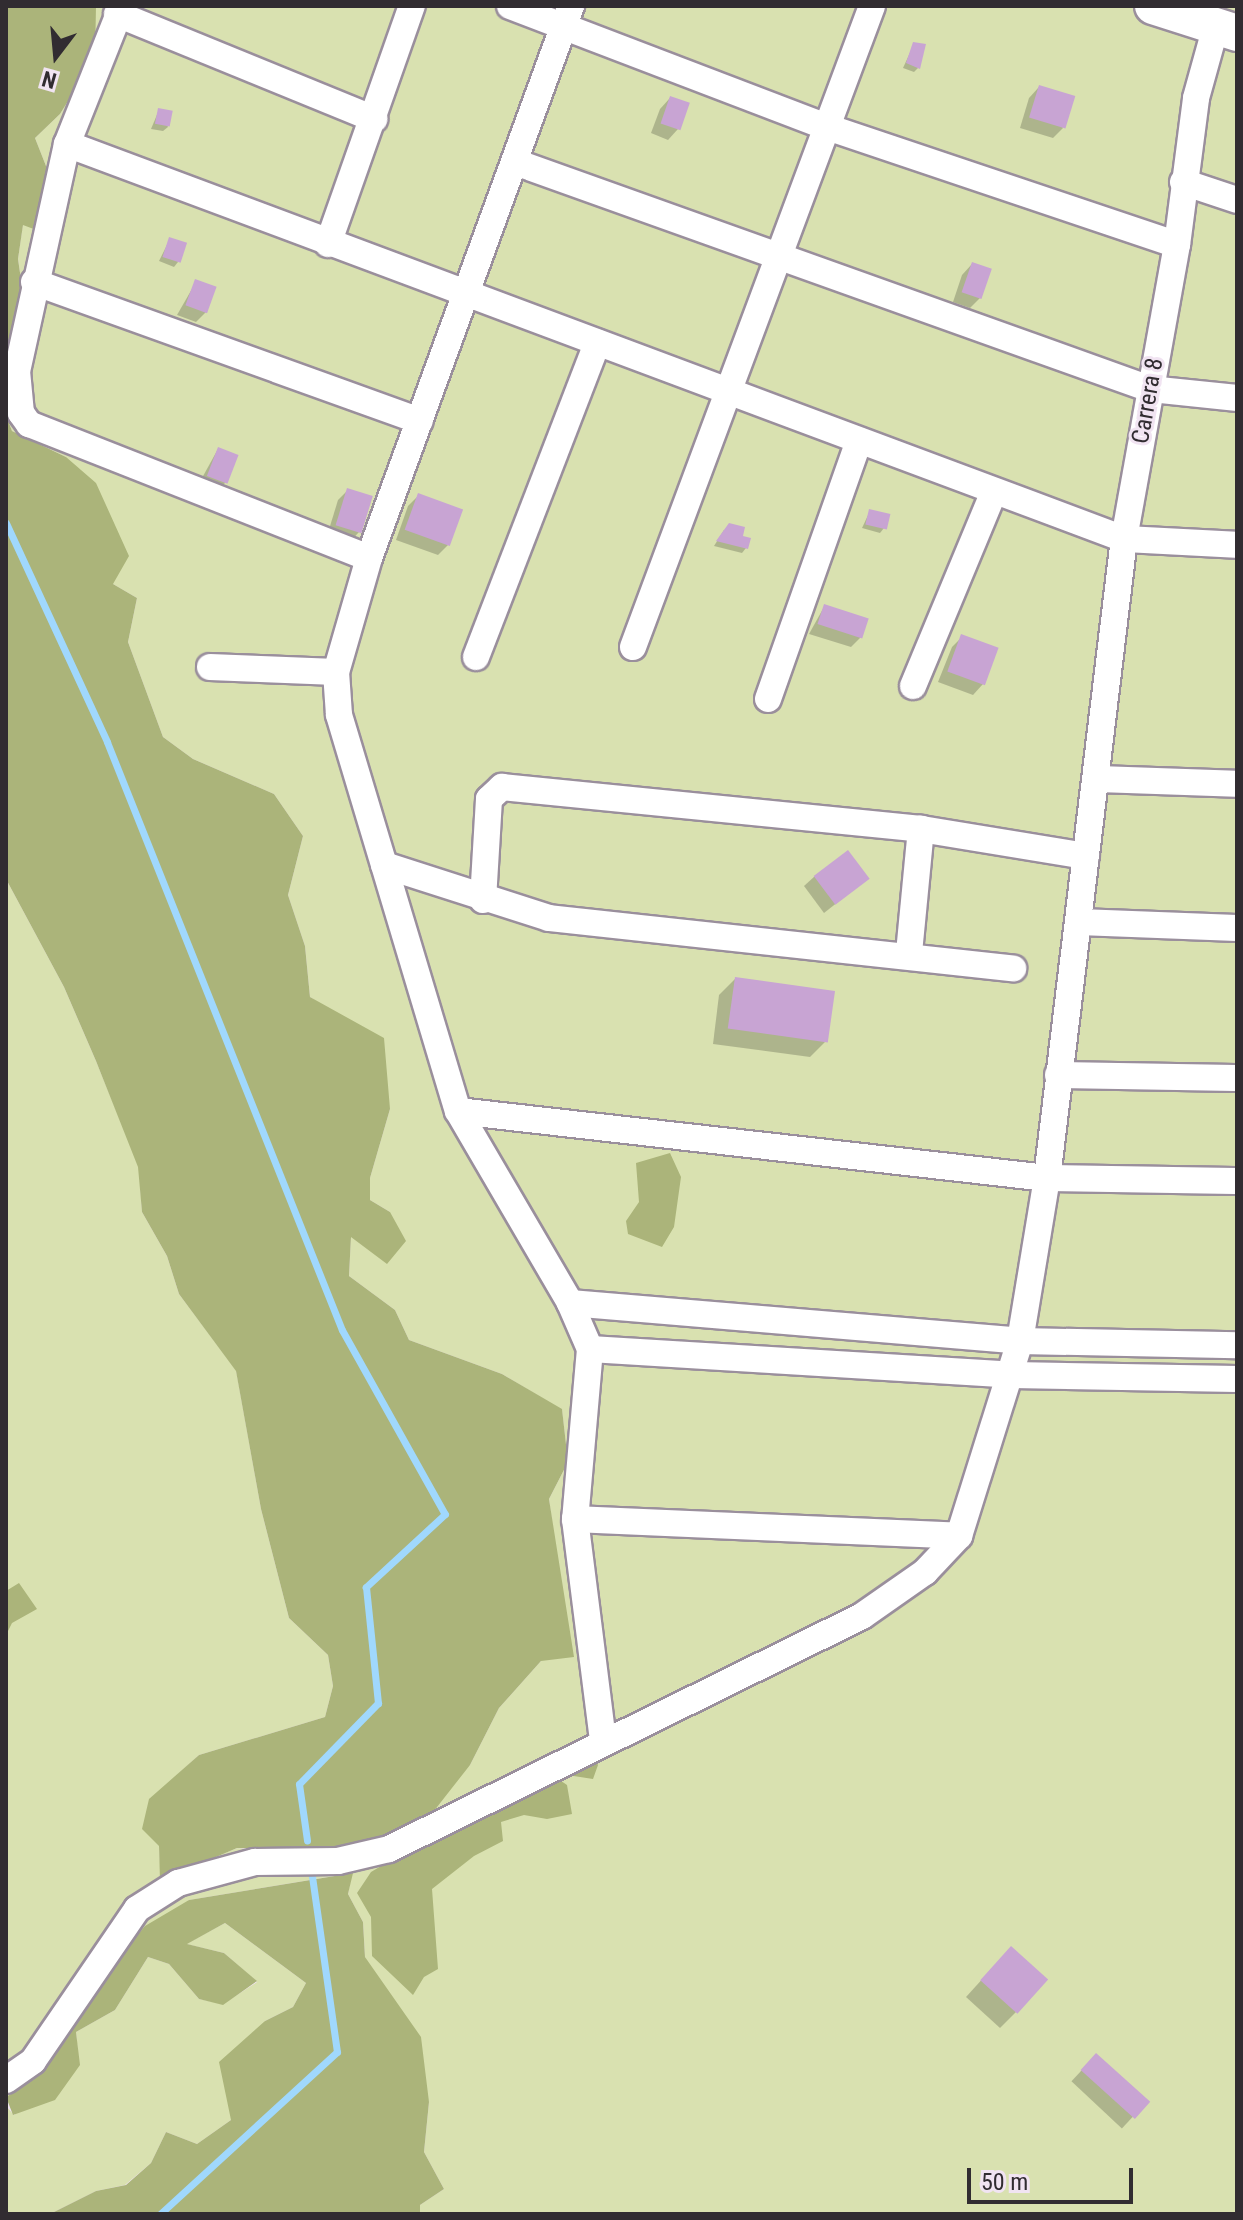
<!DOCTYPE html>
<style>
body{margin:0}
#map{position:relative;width:1243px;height:2220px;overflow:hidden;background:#f1e4f2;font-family:"Roboto Condensed",sans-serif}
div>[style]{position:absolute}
.green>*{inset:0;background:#d9e1b0}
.forest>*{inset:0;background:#abb47a}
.shadow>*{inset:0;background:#0003;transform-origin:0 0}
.stream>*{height:7px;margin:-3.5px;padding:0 3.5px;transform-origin:3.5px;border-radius:3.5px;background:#a0d8fd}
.building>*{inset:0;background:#c8a4d3;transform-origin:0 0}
.roads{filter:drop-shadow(2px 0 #9a8f9c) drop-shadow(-2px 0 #9a8f9c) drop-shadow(0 2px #9a8f9c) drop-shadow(0 -2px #9a8f9c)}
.street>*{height:26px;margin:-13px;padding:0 13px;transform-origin:13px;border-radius:13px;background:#fff}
.secondary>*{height:36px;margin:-18px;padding:0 18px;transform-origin:18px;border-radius:18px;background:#fff}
span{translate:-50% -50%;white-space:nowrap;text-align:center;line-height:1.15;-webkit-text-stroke:6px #f1e4f2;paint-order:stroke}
.street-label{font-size:24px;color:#312c31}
.frame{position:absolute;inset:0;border:8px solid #312c31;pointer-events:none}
.north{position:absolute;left:16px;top:16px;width:80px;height:80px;-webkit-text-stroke:6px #f1e4f2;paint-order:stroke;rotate:196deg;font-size:22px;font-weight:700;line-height:32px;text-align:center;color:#312c31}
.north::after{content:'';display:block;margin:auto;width:28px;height:36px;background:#312c31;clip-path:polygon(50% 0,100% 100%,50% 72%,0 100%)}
.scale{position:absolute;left:967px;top:2168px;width:166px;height:36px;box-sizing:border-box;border:4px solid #312c31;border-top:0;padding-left:10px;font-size:24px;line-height:28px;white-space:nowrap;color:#312c31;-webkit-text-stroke:6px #f1e4f2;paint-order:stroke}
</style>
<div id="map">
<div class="green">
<div style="clip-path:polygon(1237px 6px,1237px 2214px,420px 2214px,420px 2205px,444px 2189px,424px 2152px,429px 2102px,365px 1957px,363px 1922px,348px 1894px,352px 1873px,189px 1900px,51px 2048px,34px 2079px,6px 2097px,6px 879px,64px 987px,96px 1061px,139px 1167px,142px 1212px,167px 1256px,179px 1294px,236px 1370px,261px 1509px,289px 1618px,328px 1655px,333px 1686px,325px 1717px,199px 1755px,177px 1775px,159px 1846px,161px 1880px,237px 1848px,265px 1851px,470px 1765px,499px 1708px,541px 1661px,556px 1552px,549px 1499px,568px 1462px,562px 1410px,502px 1374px,409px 1340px,395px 1310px,349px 1276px,351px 1236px,390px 1212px,370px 1200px,370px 1178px,390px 1109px,343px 1019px,310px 997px,305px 946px,288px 895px,303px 836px,274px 794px,193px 759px,163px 737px,128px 642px,137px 598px,113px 584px,66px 457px,12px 431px,6px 415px,6px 349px,25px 307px,18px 259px,23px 224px,67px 190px,46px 166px,35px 138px,60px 114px,95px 58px,95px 7px)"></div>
<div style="clip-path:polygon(225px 1923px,306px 1983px,293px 2007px,265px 2021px,231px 2120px,197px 2144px,166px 2132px,151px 2163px,125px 2185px,96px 2191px,50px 2214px,6px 2214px,6px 2106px,14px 2115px,79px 2065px,76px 2032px,115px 2010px,148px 1957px,169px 1964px,199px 1999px,223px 2004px,257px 1982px,224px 1953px,186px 1944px)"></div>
</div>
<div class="forest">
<div style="clip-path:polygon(6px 6px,96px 6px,95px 58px,60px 114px,35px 138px,46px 166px,67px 190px,39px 231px,23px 225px,18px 259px,25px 307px,6px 349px)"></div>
<div style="clip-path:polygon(6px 415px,12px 431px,66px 457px,96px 483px,129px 556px,113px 584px,137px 598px,128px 642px,163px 737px,193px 759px,274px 794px,303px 836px,288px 895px,305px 946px,310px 997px,384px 1038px,390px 1109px,370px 1178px,370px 1200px,390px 1212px,406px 1241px,387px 1264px,351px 1237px,349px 1276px,395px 1310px,409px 1340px,502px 1374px,562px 1409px,568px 1462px,549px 1499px,574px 1657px,541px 1661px,499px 1708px,470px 1765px,430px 1816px,383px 1841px,336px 1851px,237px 1848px,160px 1881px,159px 1846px,142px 1829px,149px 1799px,199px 1755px,325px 1717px,333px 1686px,328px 1655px,289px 1618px,261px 1509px,236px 1371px,179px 1294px,167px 1256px,142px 1212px,138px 1167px,96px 1061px,64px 987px,6px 879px)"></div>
<div style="clip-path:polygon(670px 1153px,681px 1177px,674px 1227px,662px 1247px,628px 1234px,626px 1221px,639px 1202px,636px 1163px)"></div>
<div style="clip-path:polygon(19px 1583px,37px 1609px,12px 1623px,6px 1635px,6px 1591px)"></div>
<div style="clip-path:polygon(587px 1744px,598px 1765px,593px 1779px,548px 1772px,567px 1785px,572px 1814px,547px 1819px,524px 1815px,501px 1822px,503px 1841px,474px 1856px,432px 1889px,438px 1969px,424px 1977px,413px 1995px,372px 1956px,371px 1917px,357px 1893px,371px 1872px)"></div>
<div style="clip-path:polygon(353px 1873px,348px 1894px,363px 1922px,365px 1957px,421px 2037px,429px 2102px,424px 2152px,444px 2189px,420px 2205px,420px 2214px,50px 2214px,96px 2191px,126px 2185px,151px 2163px,166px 2132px,197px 2144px,231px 2120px,219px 2062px,265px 2021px,293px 2007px,306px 1983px,225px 1923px,187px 1944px,224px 1953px,257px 1981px,223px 2005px,199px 1999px,169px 1964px,148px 1957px,115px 2010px,76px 2032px,80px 2065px,55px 2100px,13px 2115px,6px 2097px,34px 2079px,90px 1992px,145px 1926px,189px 1900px)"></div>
</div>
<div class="shadow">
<div style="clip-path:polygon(914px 44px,918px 68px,914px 72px,903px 68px)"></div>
<div style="clip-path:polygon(1039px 87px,1063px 128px,1053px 138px,1020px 128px,1029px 98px)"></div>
<div style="clip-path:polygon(670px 98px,678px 129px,668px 140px,651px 133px,660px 109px)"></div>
<div style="clip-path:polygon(159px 110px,168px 127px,163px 131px,151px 129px)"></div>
<div style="clip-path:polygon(170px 239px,178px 262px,174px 267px,159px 261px)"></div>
<div style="clip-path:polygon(972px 264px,980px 298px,970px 308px,953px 302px,962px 275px)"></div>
<div style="clip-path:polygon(196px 282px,206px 312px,196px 322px,177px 315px)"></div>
<div style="clip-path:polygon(218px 449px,225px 483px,215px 493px,197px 487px)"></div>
<div style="clip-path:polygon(348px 490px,359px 532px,349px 543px,327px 536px,338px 500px)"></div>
<div style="clip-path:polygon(418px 496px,448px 545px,438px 555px,396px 540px,408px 506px)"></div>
<div style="clip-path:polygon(870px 511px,884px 528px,880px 533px,862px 528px)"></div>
<div style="clip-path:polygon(724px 530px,741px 537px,746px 548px,742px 553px,714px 546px)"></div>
<div style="clip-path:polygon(824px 607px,861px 637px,851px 647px,809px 634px)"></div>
<div style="clip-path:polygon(962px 637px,983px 684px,973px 695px,938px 682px,952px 647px)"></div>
<div style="clip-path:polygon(815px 876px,867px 879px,824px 913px,804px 886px)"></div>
<div style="clip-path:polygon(735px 979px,826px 1041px,810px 1057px,713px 1044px,719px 995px)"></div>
<div style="clip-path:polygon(995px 1965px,1016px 2012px,1000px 2028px,966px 1997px)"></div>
<div style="left:1096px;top:2055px;width:69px;height:36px;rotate:43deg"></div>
</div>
<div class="stream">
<div style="left:6px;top:523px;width:241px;rotate:65.2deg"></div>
<div style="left:107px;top:742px;width:633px;rotate:68.22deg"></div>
<div style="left:342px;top:1330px;width:211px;rotate:60.8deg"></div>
<div style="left:445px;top:1514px;width:108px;rotate:137.3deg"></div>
<div style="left:366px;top:1587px;width:117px;rotate:84.1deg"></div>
<div style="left:378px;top:1703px;width:113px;rotate:134.3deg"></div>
<div style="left:299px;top:1784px;width:57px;rotate:81.9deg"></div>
<div style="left:160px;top:2214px;width:240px;rotate:-42.5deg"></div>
<div style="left:337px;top:2052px;width:184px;rotate:-98.1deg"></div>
</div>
<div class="building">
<div style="clip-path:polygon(913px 42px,926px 44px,920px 69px,906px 63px)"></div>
<div style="left:1039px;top:85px;width:38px;height:34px;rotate:17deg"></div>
<div style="left:670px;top:96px;width:21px;height:29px;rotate:19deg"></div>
<div style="left:158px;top:108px;width:15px;height:16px;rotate:11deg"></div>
<div style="left:169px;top:237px;width:19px;height:21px;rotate:18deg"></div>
<div style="left:972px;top:262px;width:21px;height:32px;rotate:19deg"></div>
<div style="left:195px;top:279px;width:23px;height:28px;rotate:20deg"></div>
<div style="left:218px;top:447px;width:22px;height:31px;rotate:21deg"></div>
<div style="left:347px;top:488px;width:27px;height:39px;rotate:17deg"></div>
<div style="left:418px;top:493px;width:48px;height:39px;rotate:20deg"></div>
<div style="left:869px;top:509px;width:22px;height:16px;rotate:13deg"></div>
<div style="clip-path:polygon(729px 523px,745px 527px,743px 536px,751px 538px,748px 549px,716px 541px)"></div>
<div style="left:824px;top:604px;width:47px;height:21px;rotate:18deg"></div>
<div style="left:961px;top:634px;width:40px;height:40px;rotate:20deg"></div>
<div style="left:848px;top:850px;width:36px;height:43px;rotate:53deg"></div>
<div style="left:735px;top:977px;width:101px;height:52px;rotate:8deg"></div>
<div style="left:1011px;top:1946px;width:50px;height:46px;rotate:42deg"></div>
<div style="left:1096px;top:2053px;width:73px;height:23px;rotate:42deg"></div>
</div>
<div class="roads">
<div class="street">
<div style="left:122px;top:6px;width:149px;rotate:111.7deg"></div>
<div style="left:67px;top:144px;width:232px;rotate:102.4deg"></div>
<div style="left:17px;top:371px;width:42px;rotate:84.6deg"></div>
<div style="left:21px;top:413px;width:14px;rotate:54deg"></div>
<div style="left:29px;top:424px;width:365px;rotate:21.5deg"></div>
<div style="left:510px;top:6px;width:339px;rotate:20.9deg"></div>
<div style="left:827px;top:127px;width:369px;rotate:18.6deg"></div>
<div style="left:571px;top:6px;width:588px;rotate:110.1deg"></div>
<div style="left:369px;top:558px;width:119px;rotate:106.1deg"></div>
<div style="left:336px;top:672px;width:43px;rotate:86deg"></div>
<div style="left:339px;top:715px;width:413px;rotate:73.3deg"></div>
<div style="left:458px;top:1111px;width:222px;rotate:59.7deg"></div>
<div style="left:570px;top:1303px;width:50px;rotate:66.5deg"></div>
<div style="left:590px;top:1349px;width:171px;rotate:95deg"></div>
<div style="left:575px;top:1519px;width:223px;rotate:82.8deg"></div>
<div style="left:117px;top:14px;width:278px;rotate:22.2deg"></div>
<div style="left:67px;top:144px;width:1128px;rotate:20.49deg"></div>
<div style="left:1124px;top:539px;width:113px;rotate:3deg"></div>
<div style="left:515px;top:162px;width:674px;rotate:19.67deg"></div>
<div style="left:1150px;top:389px;width:87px;rotate:5.9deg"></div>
<div style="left:1183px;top:182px;width:57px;rotate:18.4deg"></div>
<div style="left:328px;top:244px;width:252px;rotate:-70.6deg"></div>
<div style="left:34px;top:282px;width:410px;rotate:19.8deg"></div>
<div style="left:633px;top:647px;width:684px;rotate:-69.55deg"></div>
<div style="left:476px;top:657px;width:337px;rotate:-68.9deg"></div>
<div style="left:210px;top:667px;width:126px;rotate:2.3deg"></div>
<div style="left:913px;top:686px;width:211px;rotate:-67.4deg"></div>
<div style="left:768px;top:699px;width:274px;rotate:-70.6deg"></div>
<div style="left:1097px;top:779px;width:140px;rotate:2deg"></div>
<div style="left:384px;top:865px;width:173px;rotate:17.8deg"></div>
<div style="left:549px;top:918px;width:467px;rotate:6.2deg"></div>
<div style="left:483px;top:900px;width:101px;rotate:-86.6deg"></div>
<div style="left:489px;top:799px;width:18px;rotate:-43deg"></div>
<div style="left:502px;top:787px;width:421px;rotate:5.7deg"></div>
<div style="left:921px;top:829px;width:167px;rotate:9.3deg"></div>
<div style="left:1079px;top:922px;width:158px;rotate:2.2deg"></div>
<div style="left:909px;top:953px;width:125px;rotate:-84.5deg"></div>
<div style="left:1058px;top:1075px;width:179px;rotate:1deg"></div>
<div style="left:458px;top:1111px;width:593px;rotate:6.49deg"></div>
<div style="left:1047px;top:1178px;width:190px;rotate:0.9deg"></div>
<div style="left:570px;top:1303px;width:452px;rotate:4.8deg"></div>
<div style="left:1020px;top:1341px;width:217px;rotate:1.1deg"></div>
<div style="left:590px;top:1349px;width:423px;rotate:3.5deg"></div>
<div style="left:1012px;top:1375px;width:225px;rotate:1deg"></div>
<div style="left:575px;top:1519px;width:384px;rotate:2.5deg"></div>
<div style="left:6px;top:2080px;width:33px;rotate:-35deg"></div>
<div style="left:33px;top:2061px;width:184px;rotate:-55.6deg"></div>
<div style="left:137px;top:1909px;width:49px;rotate:-32.4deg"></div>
<div style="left:178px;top:1883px;width:80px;rotate:-15.3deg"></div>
<div style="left:255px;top:1862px;width:83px;rotate:-0.7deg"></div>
<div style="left:338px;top:1861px;width:52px;rotate:-13.2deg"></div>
<div style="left:389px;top:1849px;width:527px;rotate:-26.22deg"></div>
<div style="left:862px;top:1616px;width:77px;rotate:-34.9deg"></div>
<div style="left:925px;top:1572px;width:50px;rotate:-46.6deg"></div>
<div style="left:959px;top:1536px;width:204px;rotate:-72.6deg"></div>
<div style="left:1020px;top:1341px;width:165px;rotate:-80.6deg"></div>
<div style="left:1047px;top:1178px;width:644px;rotate:-83.13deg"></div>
<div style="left:1124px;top:539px;width:299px;rotate:-79.8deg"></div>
<div style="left:1177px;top:245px;width:148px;rotate:-82.6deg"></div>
<div style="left:1196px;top:98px;width:75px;rotate:-74.5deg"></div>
</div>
<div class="secondary">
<div style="left:1153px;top:6px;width:88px;rotate:17.8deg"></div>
</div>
</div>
<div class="street-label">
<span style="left:1148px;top:401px;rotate:-80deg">Carrera 8</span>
</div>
<div class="frame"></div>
<div class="north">N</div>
<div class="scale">50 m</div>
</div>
